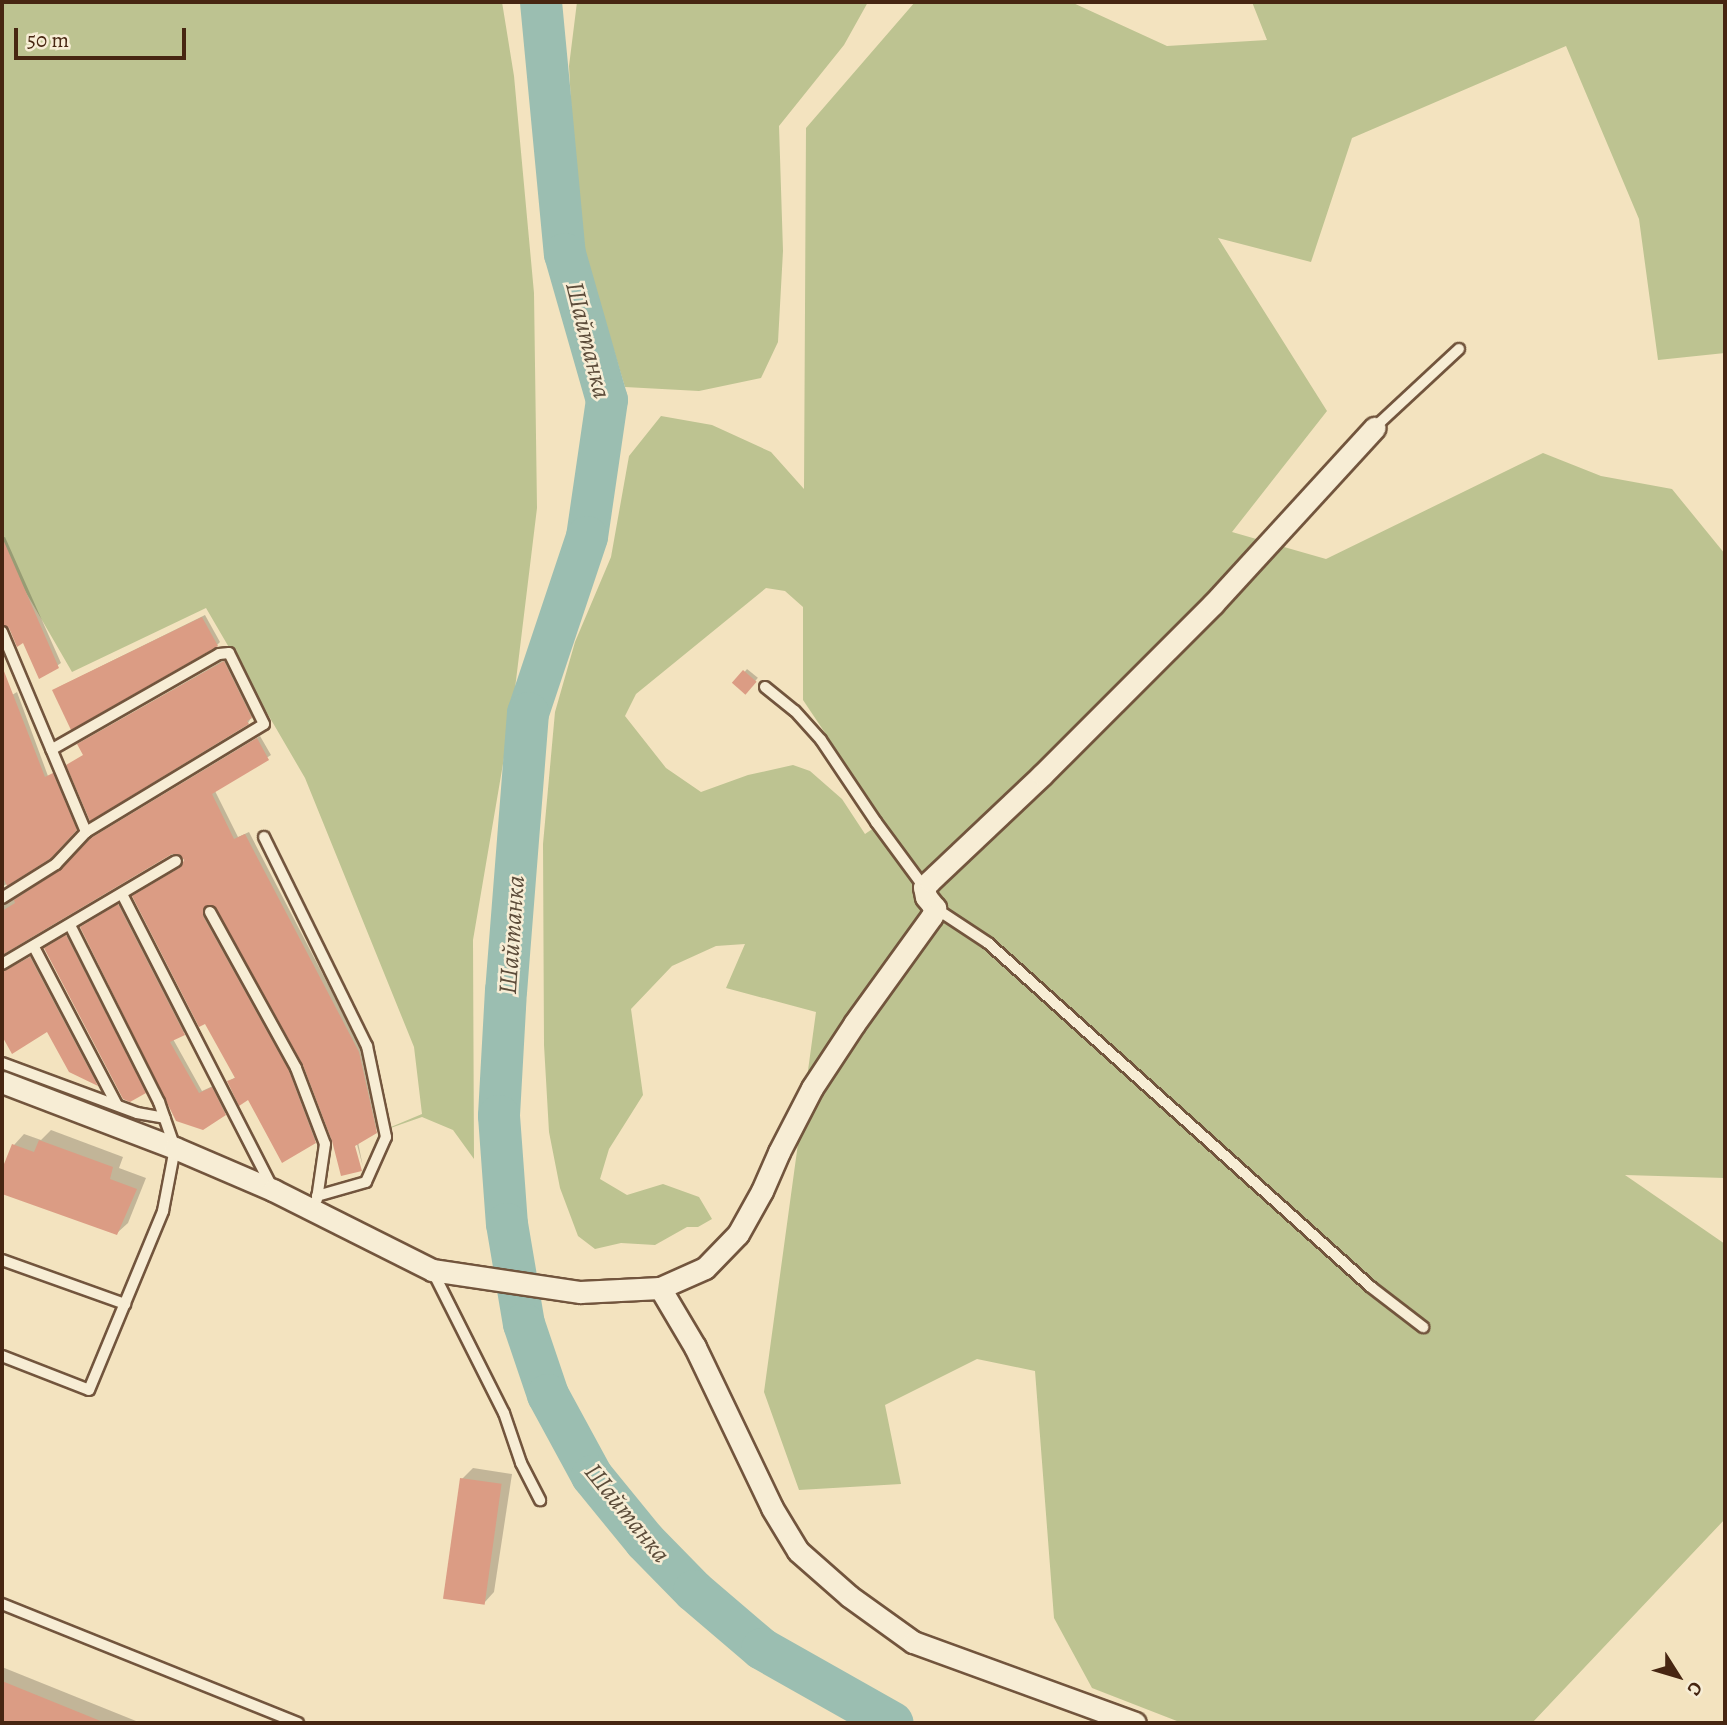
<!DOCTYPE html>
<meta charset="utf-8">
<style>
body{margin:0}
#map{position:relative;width:1727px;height:1725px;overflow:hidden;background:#f3e3bf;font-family:Alegreya,serif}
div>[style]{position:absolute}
.green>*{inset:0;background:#bdc391}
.shadow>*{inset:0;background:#0003;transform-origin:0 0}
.river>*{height:42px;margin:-21px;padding:0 21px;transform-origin:21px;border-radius:21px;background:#9bbeb1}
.building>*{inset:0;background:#db9c84;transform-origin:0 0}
.roads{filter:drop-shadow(2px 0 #72553d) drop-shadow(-2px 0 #72553d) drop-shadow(0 2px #72553d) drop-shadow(0 -2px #72553d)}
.lane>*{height:10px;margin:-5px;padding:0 5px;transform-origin:5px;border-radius:5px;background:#f7edd5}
.street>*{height:21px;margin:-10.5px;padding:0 10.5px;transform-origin:10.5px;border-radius:10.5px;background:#f7edd5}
span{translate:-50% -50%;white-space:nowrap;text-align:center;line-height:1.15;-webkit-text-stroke:5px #f7edd5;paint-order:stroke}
.water-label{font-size:26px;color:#5c4c3a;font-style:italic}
.frame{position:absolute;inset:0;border:4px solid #472612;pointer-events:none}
.north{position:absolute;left:1643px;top:1641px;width:70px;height:70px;-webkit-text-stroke:5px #f7edd5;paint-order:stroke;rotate:127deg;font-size:19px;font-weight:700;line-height:28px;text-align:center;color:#472612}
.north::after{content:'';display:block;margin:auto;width:24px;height:32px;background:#472612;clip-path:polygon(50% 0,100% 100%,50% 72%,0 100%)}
.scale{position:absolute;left:14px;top:28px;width:172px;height:32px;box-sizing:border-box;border:4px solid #472612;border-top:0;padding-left:9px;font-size:21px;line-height:24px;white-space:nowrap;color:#472612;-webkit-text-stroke:5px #f7edd5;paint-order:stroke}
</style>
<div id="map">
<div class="green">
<div style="clip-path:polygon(2px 2px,502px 2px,514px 76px,534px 293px,537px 508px,513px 705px,473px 940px,474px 1159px,453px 1130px,422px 1117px,379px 1132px,422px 1114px,414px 1047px,305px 778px,206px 608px,72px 672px,2px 551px)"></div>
<div style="clip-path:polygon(577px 2px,868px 2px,844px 45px,779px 126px,783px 251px,778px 342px,761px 378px,699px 391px,625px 387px,578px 232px,569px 66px)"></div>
<div style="clip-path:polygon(evenodd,915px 2px,1071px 2px,1167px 46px,1267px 40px,1252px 2px,1725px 2px,1725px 353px,1658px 360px,1639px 219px,1566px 46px,1352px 138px,1311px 262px,1218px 238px,1327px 411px,1232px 532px,1326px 559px,1543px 453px,1601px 476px,1672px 489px,1725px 554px,1725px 1178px,1625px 1175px,1725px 1244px,1725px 1519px,1532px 1723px,1182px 1723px,1092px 1688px,1054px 1618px,1035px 1371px,977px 1359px,885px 1405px,901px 1484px,799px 1490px,764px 1392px,816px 1012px,726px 988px,745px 944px,716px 946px,672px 966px,631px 1009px,643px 1095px,609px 1149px,600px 1179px,627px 1195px,663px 1184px,699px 1197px,712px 1219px,698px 1227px,687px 1227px,655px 1245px,621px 1243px,595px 1249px,578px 1236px,560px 1188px,549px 1132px,544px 1045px,543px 844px,555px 712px,575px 642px,611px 557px,629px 456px,661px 416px,712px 425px,771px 452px,804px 489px,806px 128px,915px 2px,766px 588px,785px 591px,803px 607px,803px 700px,884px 821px,865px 834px,842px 799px,810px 771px,793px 765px,748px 775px,701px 792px,666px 768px,625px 716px,636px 694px,766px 588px)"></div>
</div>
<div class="shadow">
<div style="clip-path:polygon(5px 537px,61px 663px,40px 677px,24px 640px,8px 625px,2px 623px,2px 538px)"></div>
<div style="clip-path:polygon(205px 615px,220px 642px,217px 645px,57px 688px)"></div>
<div style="clip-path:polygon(226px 659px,254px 713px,248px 723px,84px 755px,82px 742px)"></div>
<div style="left:747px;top:669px;width:14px;height:19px;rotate:39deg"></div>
<div style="clip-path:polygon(17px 692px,48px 776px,56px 772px,79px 826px,50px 856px,2px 887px,2px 802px,17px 835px,39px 826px,2px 728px,2px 701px)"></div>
<div style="clip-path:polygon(260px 736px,271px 755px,215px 791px,238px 837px,249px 832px,361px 1048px,379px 1128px,358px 1142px,363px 1167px,355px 1137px,334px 1141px,305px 1064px,218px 907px,205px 905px,205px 912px,291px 1068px,318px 1138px,315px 1141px,248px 1098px,229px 1081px,236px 1077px,183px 866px,186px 860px,180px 852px,171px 852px,2px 955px,2px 901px,5px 904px,65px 868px,96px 836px)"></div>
<div style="clip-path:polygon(122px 903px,187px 1030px,173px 1039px,202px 1091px,215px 1085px,228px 1111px,203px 1129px,85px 925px)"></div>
<div style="clip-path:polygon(70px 934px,147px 1089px,145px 1091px,49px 946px)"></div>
<div style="clip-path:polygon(33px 955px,100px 1081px,97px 1083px,70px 1071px,48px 1030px,13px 1052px,2px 1032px,2px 967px,7px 970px)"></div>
<div style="clip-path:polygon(51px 1130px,123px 1157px,119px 1168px,146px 1178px,128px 1223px,117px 1233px,2px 1192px,2px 1173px,14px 1145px,24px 1134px,41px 1140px)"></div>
<div style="clip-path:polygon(473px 1468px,512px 1474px,494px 1592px,484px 1603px,462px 1479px)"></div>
<div style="clip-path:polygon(2px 1667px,141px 1723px,2px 1723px)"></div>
</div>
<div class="river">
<div style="left:541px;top:2px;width:253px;rotate:84.6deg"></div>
<div style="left:565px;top:254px;width:152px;rotate:74deg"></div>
<div style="left:607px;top:400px;width:138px;rotate:98.3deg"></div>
<div style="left:587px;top:537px;width:186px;rotate:108.5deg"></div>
<div style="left:528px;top:713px;width:278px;rotate:94.5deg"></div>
<div style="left:506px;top:990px;width:126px;rotate:93.2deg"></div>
<div style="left:499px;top:1116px;width:108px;rotate:85.8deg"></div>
<div style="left:507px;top:1224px;width:101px;rotate:80.4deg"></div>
<div style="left:524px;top:1324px;width:75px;rotate:71.3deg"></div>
<div style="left:548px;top:1395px;width:92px;rotate:61.5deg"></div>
<div style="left:592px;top:1476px;width:84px;rotate:50.8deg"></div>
<div style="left:645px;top:1541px;width:70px;rotate:45.6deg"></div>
<div style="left:694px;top:1591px;width:89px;rotate:40.5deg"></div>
<div style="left:762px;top:1649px;width:150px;rotate:29.5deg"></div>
</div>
<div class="building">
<div style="clip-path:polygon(2px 537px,59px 668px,39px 679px,23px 643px,17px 647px,9px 628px,2px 624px)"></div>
<div style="clip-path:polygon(202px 617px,218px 646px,71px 730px,52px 690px)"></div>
<div style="clip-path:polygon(224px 661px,252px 718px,247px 721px,249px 724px,90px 821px,66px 765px,83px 755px,77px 744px)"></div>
<div style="clip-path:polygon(2px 666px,45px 777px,53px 773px,77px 830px,51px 858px,7px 886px,2px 875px)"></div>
<div style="left:743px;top:670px;width:18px;height:17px;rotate:41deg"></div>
<div style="clip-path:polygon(257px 738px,269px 760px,212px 794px,234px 839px,245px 834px,359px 1052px,377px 1133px,355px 1146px,362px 1171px,341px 1176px,332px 1141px,303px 1065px,216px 908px,206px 906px,203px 916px,289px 1071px,316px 1143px,282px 1163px,248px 1100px,239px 1106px,227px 1081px,235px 1078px,205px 1024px,199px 1027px,132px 896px,181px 867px,184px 860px,180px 855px,172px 854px,2px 955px,2px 911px,15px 903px,14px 900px,60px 870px,91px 838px)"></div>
<div style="clip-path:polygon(118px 904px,185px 1035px,170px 1042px,199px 1093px,212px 1087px,226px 1115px,203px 1130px,176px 1121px,80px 927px)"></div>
<div style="clip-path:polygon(66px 935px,146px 1093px,130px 1102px,123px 1099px,44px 948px)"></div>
<div style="clip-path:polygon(30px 957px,98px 1086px,69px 1072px,47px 1032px,12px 1054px,2px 1036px,2px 972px)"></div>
<div style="clip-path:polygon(39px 1140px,113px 1167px,110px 1179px,137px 1189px,117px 1235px,2px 1194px,2px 1169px,12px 1144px,34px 1152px)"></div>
<div style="left:460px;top:1478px;width:42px;height:122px;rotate:8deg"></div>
<div style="clip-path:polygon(2px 1681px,103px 1722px,103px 1723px,2px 1723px)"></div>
</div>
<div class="roads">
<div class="lane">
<div style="left:1374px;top:428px;width:116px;rotate:-42.9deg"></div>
<div style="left:2px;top:632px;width:217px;rotate:67.2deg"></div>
<div style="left:765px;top:687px;width:38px;rotate:39deg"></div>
<div style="left:795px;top:711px;width:39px;rotate:48deg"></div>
<div style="left:821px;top:740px;width:99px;rotate:56.1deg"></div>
<div style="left:876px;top:822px;width:81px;rotate:53.6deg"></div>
<div style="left:264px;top:837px;width:233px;rotate:63.8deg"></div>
<div style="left:367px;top:1046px;width:93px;rotate:78.2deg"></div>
<div style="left:386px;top:1137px;width:49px;rotate:114deg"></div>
<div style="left:366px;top:1182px;width:51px;rotate:164.1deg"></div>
<div style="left:122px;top:894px;width:329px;rotate:62.9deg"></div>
<div style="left:2px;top:898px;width:64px;rotate:-32.2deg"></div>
<div style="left:56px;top:864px;width:44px;rotate:-46.8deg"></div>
<div style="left:86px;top:832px;width:208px;rotate:-31.2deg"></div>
<div style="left:264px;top:724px;width:79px;rotate:-116.2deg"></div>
<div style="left:229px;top:653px;width:10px;rotate:174deg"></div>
<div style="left:219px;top:654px;width:193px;rotate:150.3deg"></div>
<div style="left:935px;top:908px;width:64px;rotate:33.4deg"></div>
<div style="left:988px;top:943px;width:515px;rotate:41.93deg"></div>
<div style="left:1371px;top:1287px;width:66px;rotate:37.6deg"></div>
<div style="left:210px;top:912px;width:178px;rotate:61.1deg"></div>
<div style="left:296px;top:1068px;width:81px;rotate:69.1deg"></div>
<div style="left:325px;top:1144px;width:56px;rotate:98.3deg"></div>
<div style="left:34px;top:947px;width:178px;rotate:62.3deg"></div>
<div style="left:2px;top:964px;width:202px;rotate:-30.6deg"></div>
<div style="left:2px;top:1063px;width:144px;rotate:20.3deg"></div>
<div style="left:137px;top:1113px;width:28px;rotate:10deg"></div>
<div style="left:2px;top:1260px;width:131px;rotate:19.7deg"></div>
<div style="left:432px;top:1270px;width:160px;rotate:63.3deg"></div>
<div style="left:504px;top:1413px;width:53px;rotate:71.2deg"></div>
<div style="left:521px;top:1463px;width:42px;rotate:62.8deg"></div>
<div style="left:2px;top:1356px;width:93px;rotate:21.3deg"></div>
<div style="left:89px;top:1390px;width:194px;rotate:-67.5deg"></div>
<div style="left:163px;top:1211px;width:64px;rotate:-79.2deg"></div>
<div style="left:175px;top:1148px;width:49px;rotate:-109.2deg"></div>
<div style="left:159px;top:1102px;width:198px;rotate:-116.7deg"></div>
<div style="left:2px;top:1604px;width:319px;rotate:21.9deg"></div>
</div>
<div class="street">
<div style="left:2px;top:1082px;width:185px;rotate:20.9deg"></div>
<div style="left:175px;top:1148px;width:107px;rotate:23.2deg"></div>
<div style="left:273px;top:1190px;width:178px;rotate:26.7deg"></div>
<div style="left:432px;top:1270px;width:150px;rotate:8.5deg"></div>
<div style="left:580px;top:1292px;width:80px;rotate:-2.9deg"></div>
<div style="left:660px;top:1288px;width:49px;rotate:-24deg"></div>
<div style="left:705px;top:1268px;width:47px;rotate:-45.9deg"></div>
<div style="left:738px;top:1234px;width:49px;rotate:-60.8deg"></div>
<div style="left:762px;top:1191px;width:43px;rotate:-66.4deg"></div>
<div style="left:779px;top:1152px;width:72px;rotate:-62.7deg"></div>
<div style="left:812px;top:1088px;width:77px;rotate:-56.7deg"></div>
<div style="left:854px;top:1024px;width:133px;rotate:-54.2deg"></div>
<div style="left:932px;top:916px;width:9px;rotate:-69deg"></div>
<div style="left:935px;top:908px;width:14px;rotate:-129deg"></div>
<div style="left:926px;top:897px;width:10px;rotate:-101deg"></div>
<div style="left:924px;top:887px;width:8px;rotate:-45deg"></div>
<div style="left:930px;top:881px;width:154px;rotate:-43.4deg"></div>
<div style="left:1042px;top:775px;width:242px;rotate:-45deg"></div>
<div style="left:1213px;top:604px;width:239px;rotate:-47.5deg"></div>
<div style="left:660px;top:1288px;width:69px;rotate:59.3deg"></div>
<div style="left:695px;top:1347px;width:178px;rotate:64.4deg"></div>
<div style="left:772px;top:1508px;width:50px;rotate:58.8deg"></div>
<div style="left:798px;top:1551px;width:68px;rotate:41.4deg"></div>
<div style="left:849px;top:1596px;width:79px;rotate:35.7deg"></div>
<div style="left:913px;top:1642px;width:236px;rotate:20deg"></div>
</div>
</div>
<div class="water-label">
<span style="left:588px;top:340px;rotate:76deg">Шайтанка</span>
<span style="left:512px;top:935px;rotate:-86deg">Шайтанка</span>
<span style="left:627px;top:1513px;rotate:51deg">Шайтанка</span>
</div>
<div class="frame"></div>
<div class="north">С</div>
<div class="scale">50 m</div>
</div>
